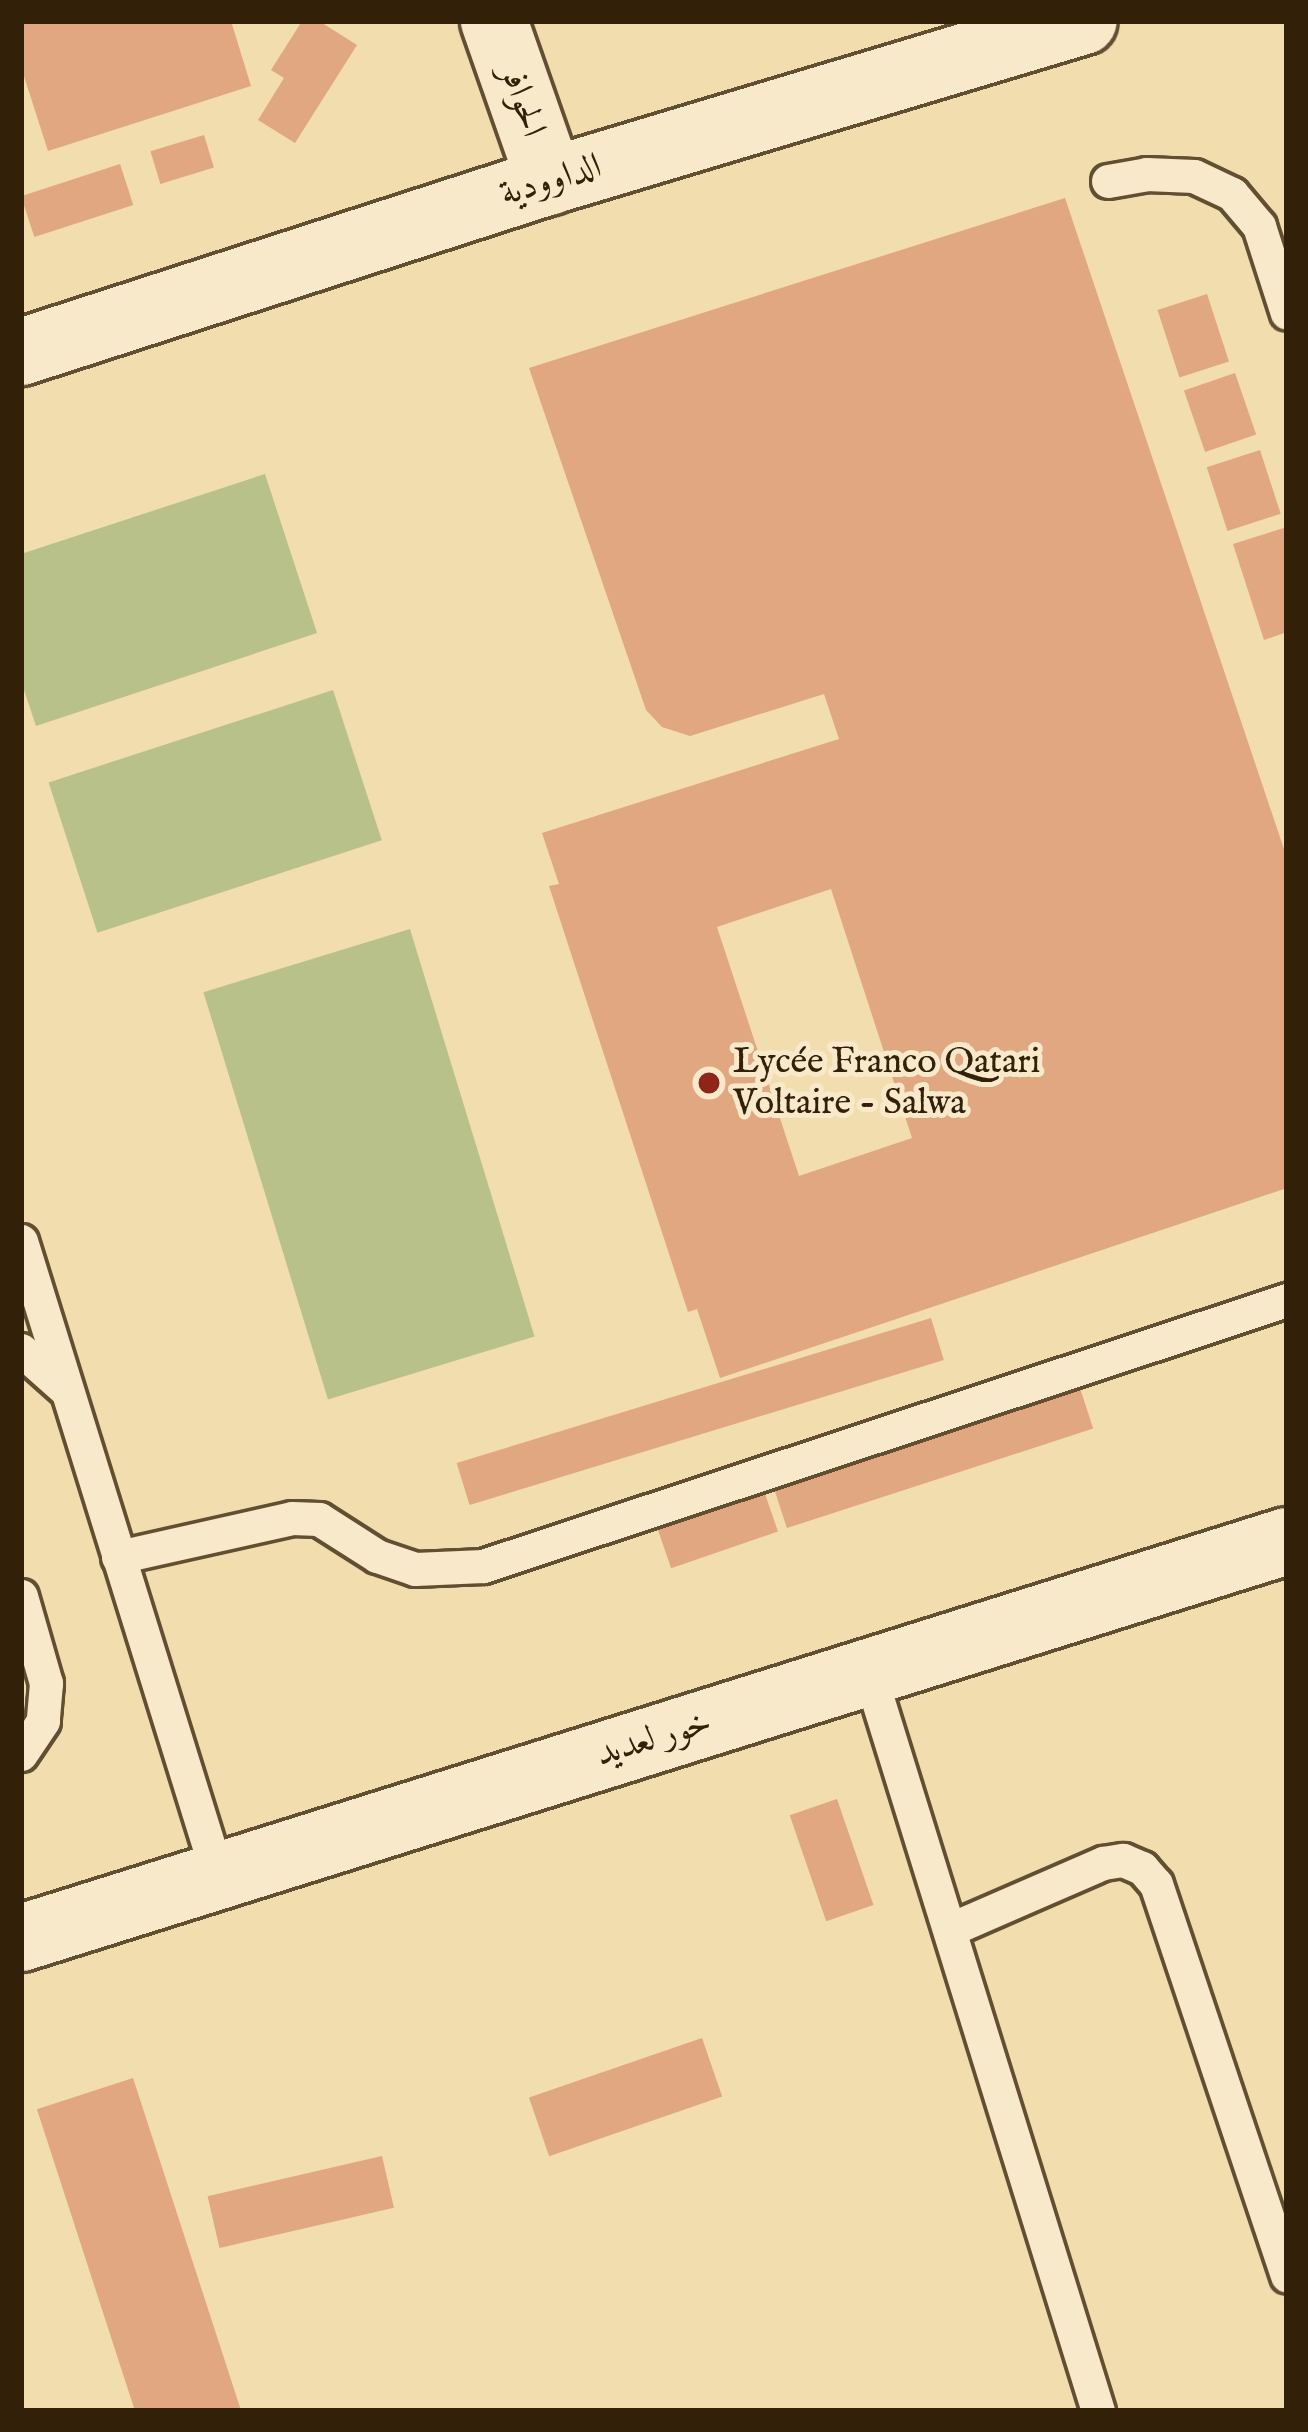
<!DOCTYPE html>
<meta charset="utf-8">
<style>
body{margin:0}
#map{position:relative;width:1308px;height:2432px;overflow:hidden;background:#f2ddae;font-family:"IM FELL English",Amiri,serif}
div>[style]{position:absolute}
.green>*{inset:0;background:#b9c18b;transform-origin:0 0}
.building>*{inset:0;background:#e0a780;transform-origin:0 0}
.roads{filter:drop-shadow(3px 0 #624f32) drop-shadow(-3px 0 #624f32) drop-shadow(0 3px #624f32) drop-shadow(0 -3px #624f32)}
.lane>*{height:33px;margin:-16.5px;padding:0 16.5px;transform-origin:16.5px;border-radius:16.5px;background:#f7e9ca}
.street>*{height:66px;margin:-33px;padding:0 33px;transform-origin:33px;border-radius:33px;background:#f7e9ca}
.dots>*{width:33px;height:33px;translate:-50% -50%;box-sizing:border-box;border:6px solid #f7e9ca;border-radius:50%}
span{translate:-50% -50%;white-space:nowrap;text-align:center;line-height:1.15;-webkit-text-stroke:10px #f7e9ca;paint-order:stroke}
.street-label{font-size:36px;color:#322008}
.poi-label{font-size:36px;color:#322008}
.left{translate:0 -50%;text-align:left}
.frame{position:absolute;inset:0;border:24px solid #322008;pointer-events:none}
</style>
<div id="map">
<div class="green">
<div style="clip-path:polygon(265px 474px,317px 633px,36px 726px,21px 681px,21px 554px)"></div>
<div style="left:333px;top:690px;width:158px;height:299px;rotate:72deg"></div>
<div style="left:410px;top:929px;width:426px;height:216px;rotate:73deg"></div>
</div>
<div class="building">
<div style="clip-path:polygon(21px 21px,231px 21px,251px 86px,48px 151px,21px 67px)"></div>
<div style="clip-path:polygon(302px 21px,319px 21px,357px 45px,295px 143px,258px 120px,284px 78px,271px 70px)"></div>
<div style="left:204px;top:135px;width:34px;height:56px;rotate:73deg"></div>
<div style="left:120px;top:164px;width:43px;height:104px;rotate:72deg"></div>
<div style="clip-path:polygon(evenodd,1065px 198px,1287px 858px,1287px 1188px,720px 1378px,697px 1309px,688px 1312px,549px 886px,559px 884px,542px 833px,839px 739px,824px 694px,690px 736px,662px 727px,646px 710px,529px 368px,1065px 198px,831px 889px,912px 1138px,799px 1176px,717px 927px,831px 889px)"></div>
<div style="left:1207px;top:294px;width:71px;height:52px;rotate:72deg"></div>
<div style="left:1235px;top:373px;width:65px;height:54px;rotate:71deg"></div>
<div style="left:1260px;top:450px;width:67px;height:56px;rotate:72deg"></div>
<div style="clip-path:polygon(1287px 527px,1287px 632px,1264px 640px,1233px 544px)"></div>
<div style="left:931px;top:1318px;width:44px;height:496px;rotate:73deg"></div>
<div style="left:1078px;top:1382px;width:49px;height:322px;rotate:72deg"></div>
<div style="left:763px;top:1488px;width:46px;height:113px;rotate:71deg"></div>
<div style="left:837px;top:1799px;width:112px;height:50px;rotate:71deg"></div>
<div style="left:702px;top:2038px;width:62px;height:183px;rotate:71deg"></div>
<div style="left:133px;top:2078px;width:349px;height:101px;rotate:72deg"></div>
<div style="left:382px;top:2156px;width:53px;height:179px;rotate:77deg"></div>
</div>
<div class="roads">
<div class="lane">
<div style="left:1108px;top:181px;width:39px;rotate:-10deg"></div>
<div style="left:1146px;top:174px;width:48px;rotate:2.4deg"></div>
<div style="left:1194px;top:176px;width:42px;rotate:25.3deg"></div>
<div style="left:1232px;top:194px;width:42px;rotate:49.8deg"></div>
<div style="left:1259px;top:226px;width:91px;rotate:72.2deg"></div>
<div style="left:21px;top:1241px;width:665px;rotate:72.76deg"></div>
<div style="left:21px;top:1350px;width:59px;rotate:41.6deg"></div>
<div style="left:118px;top:1557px;width:178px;rotate:-12.6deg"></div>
<div style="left:292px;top:1518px;width:27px;rotate:2deg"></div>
<div style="left:319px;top:1519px;width:69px;rotate:32.5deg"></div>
<div style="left:377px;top:1556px;width:40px;rotate:18.9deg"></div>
<div style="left:415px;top:1569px;width:68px;rotate:-2.5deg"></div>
<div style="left:483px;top:1566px;width:847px;rotate:-18.31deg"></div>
<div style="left:21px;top:1596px;width:91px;rotate:74deg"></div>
<div style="left:46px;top:1683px;width:38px;rotate:95deg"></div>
<div style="left:43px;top:1721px;width:40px;rotate:124deg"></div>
<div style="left:869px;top:1672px;width:774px;rotate:72.78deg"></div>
<div style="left:951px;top:1929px;width:166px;rotate:-23.5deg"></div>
<div style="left:1103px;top:1863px;width:20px;rotate:-9deg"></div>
<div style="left:1123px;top:1860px;width:21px;rotate:23deg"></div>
<div style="left:1142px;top:1868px;width:21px;rotate:49deg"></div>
<div style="left:1156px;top:1884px;width:413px;rotate:71.5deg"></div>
</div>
<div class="street">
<div style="left:494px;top:21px;width:170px;rotate:70.7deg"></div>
<div style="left:21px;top:352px;width:556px;rotate:-17.91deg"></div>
<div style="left:550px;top:181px;width:557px;rotate:-16.68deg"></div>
<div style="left:21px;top:1938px;width:1327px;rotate:-17.41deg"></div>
</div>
</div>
<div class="dots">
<div style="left:709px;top:1083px;background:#8f2418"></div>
</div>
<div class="street-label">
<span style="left:522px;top:101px;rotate:71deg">الحوافر</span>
<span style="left:551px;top:181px;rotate:-17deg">الداوودية</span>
<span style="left:654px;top:1739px;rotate:-17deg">خور لعديد</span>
</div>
<div class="poi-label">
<span class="left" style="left:733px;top:1083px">Lycée Franco Qatari<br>Voltaire - Salwa</span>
</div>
<div class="frame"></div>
</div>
